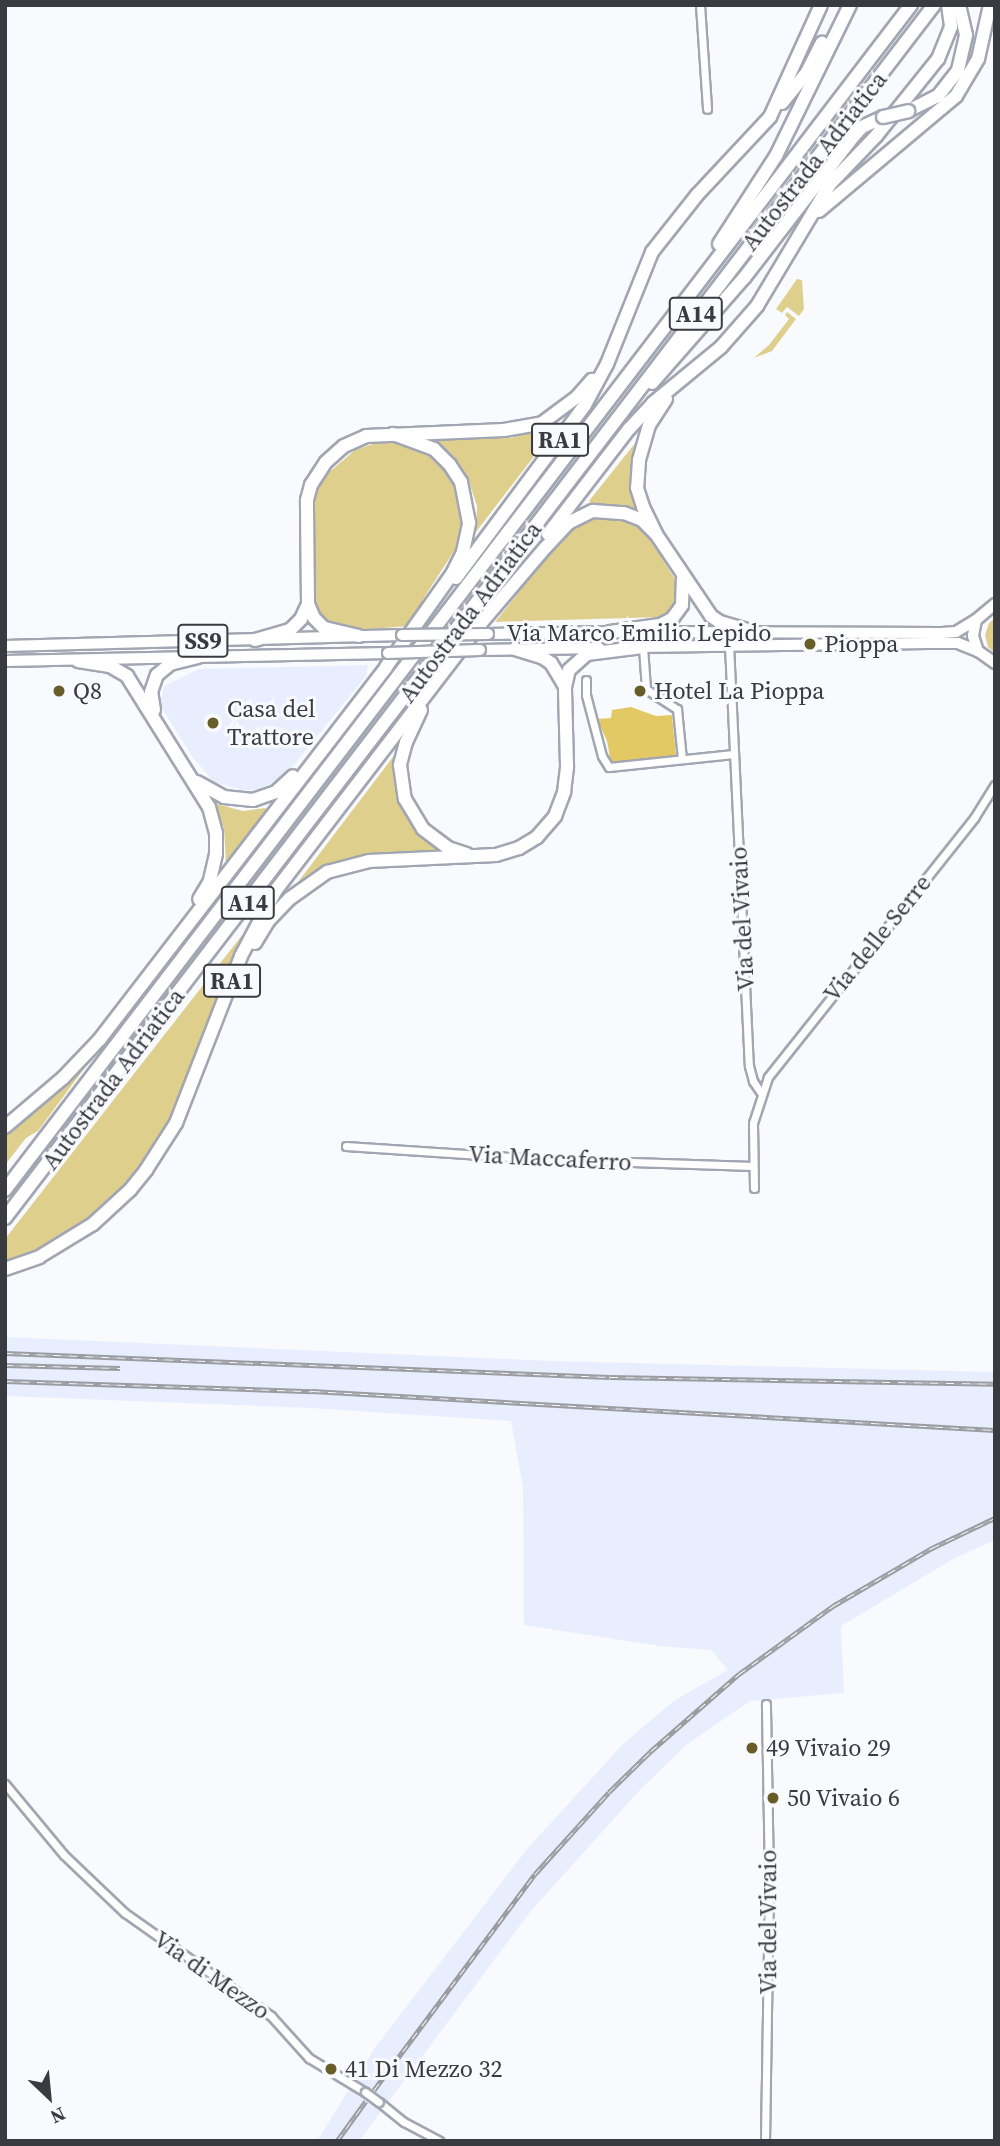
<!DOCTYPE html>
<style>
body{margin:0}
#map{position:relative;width:1000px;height:2146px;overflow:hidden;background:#f9fafd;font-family:"Source Serif 4",serif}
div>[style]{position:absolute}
.built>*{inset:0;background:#e8eefe}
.green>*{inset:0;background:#dfcf8d}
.forest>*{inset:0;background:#e2c963}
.roads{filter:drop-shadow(2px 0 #a2a6b2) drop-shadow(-2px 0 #a2a6b2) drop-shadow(0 2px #a2a6b2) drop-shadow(0 -2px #a2a6b2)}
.minor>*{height:7px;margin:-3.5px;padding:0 3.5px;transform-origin:3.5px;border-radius:3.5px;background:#fff}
.primary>*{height:10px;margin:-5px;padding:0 5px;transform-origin:5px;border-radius:5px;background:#fff}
.motorway>*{height:12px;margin:-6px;padding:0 6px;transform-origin:6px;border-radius:6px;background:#fff}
.rail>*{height:5px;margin-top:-2.5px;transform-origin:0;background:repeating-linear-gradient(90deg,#f9fafd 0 8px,#9a9ca0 0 16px);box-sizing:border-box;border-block:2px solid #9a9ca0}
.bridges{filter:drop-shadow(2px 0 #a2a6b2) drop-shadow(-2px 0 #a2a6b2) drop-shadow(0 2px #a2a6b2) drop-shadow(0 -2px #a2a6b2)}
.minor-bridge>*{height:7px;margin:-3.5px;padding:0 3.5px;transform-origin:3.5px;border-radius:3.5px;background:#fff}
.primary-bridge>*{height:10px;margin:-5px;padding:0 5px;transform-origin:5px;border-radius:5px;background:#fff}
.motorway-bridge>*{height:12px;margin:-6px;padding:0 6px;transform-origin:6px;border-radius:6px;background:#fff}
.dots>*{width:19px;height:19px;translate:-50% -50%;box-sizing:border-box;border:4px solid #f9fafd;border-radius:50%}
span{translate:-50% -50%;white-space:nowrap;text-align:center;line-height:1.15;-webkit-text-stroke:6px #f9fafd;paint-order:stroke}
.shield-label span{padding:2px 5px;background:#f9fafd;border:2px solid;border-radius:5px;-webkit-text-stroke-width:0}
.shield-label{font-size:23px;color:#393b40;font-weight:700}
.street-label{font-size:24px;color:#393b40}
.poi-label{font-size:24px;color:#393b40}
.left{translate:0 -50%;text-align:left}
.frame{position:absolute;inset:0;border:7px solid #393b40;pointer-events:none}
.north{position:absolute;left:14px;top:2062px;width:70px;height:70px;-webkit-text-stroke:5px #f9fafd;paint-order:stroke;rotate:154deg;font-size:19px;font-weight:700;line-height:28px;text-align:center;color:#393b40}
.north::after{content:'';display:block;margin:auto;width:24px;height:32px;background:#393b40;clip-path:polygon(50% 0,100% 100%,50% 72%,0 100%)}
</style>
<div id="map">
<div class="built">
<div style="clip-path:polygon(368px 665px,366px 676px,286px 775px,261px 789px,244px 791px,214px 782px,191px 755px,160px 705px,164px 686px,199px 669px)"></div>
<div style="clip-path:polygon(5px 1337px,551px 1361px,995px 1372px,995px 1540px,953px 1559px,841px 1626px,844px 1693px,750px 1701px,686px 1745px,638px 1792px,530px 1912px,359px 2141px,317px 2141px,350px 2088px,364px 2097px,370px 2089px,356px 2080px,374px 2049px,527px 1849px,624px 1743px,675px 1700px,728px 1670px,711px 1650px,660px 1646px,524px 1625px,523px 1487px,511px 1421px,311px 1408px,5px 1396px)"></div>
</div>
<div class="green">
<div style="clip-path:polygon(797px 279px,802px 280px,804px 309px,799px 316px,787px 307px,782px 313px,776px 309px)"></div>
<div style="clip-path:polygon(787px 312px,796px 319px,772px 351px,754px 358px,769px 345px,789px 319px,785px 315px)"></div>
<div style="clip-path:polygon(561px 424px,548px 438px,476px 532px,477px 506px,468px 479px,448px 453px,429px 440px,511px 438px)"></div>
<div style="clip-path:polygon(396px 442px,434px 458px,454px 484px,463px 521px,458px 545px,425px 596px,410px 626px,356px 630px,326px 624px,319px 616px,315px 600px,313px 510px,317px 492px,326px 475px,355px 450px,376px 443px)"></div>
<div style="clip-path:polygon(636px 442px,633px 487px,643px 515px,621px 507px,591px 504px,589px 501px)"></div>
<div style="clip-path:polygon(605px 517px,629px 522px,646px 533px,680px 587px,676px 604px,662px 617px,495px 622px,568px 531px,582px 521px)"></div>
<div style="clip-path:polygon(995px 618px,995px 653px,988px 647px,985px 635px,989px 623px)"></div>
<div style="clip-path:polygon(399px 749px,396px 785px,401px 805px,421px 836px,446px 854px,382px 856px,295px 886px)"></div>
<div style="clip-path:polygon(213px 803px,243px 811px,265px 808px,267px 810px,226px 864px,224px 828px)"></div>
<div style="clip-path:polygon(243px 934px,246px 935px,171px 1122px,157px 1146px,127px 1187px,109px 1204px,64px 1239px,5px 1265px,5px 1239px)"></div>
<div style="clip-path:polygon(86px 1066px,38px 1131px,26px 1138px,5px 1165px,5px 1135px)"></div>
</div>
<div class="forest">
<div style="clip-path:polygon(631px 707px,656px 716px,672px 715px,676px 756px,611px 763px,607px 741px,597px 719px,611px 718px,612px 710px)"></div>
</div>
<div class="roads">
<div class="minor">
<div style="left:700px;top:5px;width:104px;rotate:86.1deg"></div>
<div style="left:729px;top:645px;width:421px;rotate:87.3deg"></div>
<div style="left:749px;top:1066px;width:16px;rotate:75deg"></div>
<div style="left:753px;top:1081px;width:14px;rotate:56deg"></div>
<div style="left:643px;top:647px;width:42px;rotate:85.9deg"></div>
<div style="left:646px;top:689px;width:37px;rotate:33deg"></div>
<div style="left:677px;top:709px;width:50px;rotate:84.3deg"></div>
<div style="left:586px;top:680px;width:15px;rotate:90deg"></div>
<div style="left:586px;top:695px;width:63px;rotate:75.3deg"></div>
<div style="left:602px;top:756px;width:13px;rotate:58deg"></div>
<div style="left:609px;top:767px;width:125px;rotate:-6deg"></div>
<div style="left:346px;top:1146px;width:195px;rotate:3.8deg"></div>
<div style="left:541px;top:1159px;width:212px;rotate:1.9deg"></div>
<div style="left:754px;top:1188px;width:65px;rotate:-90.9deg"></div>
<div style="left:753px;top:1123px;width:48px;rotate:-71.9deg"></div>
<div style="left:768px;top:1077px;width:331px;rotate:-51.5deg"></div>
<div style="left:974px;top:818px;width:39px;rotate:-58deg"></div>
<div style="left:5px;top:1784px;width:92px;rotate:50.3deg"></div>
<div style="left:64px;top:1855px;width:84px;rotate:43.6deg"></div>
<div style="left:125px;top:1913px;width:179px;rotate:35.2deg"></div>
<div style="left:271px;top:2016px;width:57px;rotate:47.9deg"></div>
<div style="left:309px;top:2058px;width:66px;rotate:31.3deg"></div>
<div style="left:379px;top:2102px;width:32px;rotate:39deg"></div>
<div style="left:404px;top:2122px;width:40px;rotate:28deg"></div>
<div style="left:765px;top:2141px;width:261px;rotate:-89.1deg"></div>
<div style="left:769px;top:1880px;width:176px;rotate:-91deg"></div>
</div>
<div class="primary">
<div style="left:995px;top:604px;width:25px;rotate:140deg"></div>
<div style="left:976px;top:620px;width:16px;rotate:101deg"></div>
<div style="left:973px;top:636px;width:16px;rotate:72deg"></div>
<div style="left:978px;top:651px;width:21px;rotate:35deg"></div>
<div style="left:642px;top:632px;width:300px;rotate:0.2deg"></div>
<div style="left:942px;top:633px;width:14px;rotate:-4deg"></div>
<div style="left:956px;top:632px;width:23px;rotate:-31deg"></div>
<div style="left:488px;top:634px;width:131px;rotate:-0.9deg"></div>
<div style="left:5px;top:646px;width:397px;rotate:-1.6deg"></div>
<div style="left:637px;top:647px;width:291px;rotate:-0.8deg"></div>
<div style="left:928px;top:643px;width:30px"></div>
<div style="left:958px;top:643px;width:22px;rotate:22deg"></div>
<div style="left:480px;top:650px;width:119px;rotate:-1deg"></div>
<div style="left:5px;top:661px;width:383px;rotate:-1.2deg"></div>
</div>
<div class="motorway">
<div style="left:782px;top:103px;width:40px;rotate:-51deg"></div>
<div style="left:807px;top:72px;width:33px;rotate:-63deg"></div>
<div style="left:908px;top:111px;width:34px;rotate:-27deg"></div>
<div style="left:938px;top:96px;width:33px;rotate:-52deg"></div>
<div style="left:958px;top:70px;width:36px;rotate:-77deg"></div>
<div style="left:966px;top:35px;width:31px;rotate:-103deg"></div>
<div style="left:819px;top:211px;width:179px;rotate:-40deg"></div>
<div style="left:956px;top:96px;width:43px;rotate:-59.3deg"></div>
<div style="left:978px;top:59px;width:55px;rotate:-77.5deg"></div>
<div style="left:719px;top:244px;width:105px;rotate:-57.1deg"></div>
<div style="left:776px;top:156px;width:168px;rotate:-63.9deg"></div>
<div style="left:652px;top:383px;width:140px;rotate:-48.8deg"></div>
<div style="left:744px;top:278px;width:178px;rotate:-52.3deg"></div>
<div style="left:853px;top:137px;width:13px;rotate:-48deg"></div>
<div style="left:862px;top:127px;width:23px;rotate:-25deg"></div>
<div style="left:666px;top:399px;width:31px;rotate:123deg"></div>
<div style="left:649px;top:425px;width:37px;rotate:106deg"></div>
<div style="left:639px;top:461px;width:27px;rotate:94deg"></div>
<div style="left:637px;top:488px;width:20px;rotate:72deg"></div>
<div style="left:643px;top:507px;width:30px;rotate:64deg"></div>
<div style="left:656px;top:534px;width:99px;rotate:56.1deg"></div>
<div style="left:711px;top:616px;width:11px;rotate:34deg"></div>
<div style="left:720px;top:622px;width:35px;rotate:16deg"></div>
<div style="left:548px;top:534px;width:133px;rotate:-52.4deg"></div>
<div style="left:629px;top:429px;width:35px;rotate:-47deg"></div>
<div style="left:653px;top:403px;width:88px;rotate:-39.5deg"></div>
<div style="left:721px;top:347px;width:55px;rotate:-48.7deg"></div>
<div style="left:757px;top:306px;width:142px;rotate:-59.1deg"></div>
<div style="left:830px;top:184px;width:66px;rotate:-46.2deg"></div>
<div style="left:876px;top:136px;width:99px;rotate:-51.2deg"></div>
<div style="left:938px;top:59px;width:35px;rotate:-68deg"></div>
<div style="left:951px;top:26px;width:21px;rotate:-98deg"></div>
<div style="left:456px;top:578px;width:216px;rotate:-53.3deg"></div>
<div style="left:585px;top:405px;width:47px;rotate:-61.8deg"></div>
<div style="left:607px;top:364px;width:121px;rotate:-68.1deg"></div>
<div style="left:652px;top:252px;width:73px;rotate:-51.7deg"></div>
<div style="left:697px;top:195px;width:107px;rotate:-46.9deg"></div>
<div style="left:770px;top:117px;width:123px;rotate:-65.5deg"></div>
<div style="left:610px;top:632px;width:50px;rotate:-8deg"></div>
<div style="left:660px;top:625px;width:13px;rotate:-27deg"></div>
<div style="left:672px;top:619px;width:17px;rotate:-54deg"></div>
<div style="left:682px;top:605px;width:26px;rotate:-88deg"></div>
<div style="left:359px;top:636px;width:36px;rotate:-167deg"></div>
<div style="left:324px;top:628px;width:14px;rotate:-135deg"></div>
<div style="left:314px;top:618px;width:15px;rotate:-113deg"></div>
<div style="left:308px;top:604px;width:104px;rotate:-90.6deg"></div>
<div style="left:307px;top:500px;width:16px;rotate:-75deg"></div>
<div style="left:311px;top:485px;width:27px;rotate:-57deg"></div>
<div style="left:326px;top:462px;width:24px;rotate:-42deg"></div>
<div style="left:344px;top:446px;width:24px;rotate:-24deg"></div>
<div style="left:366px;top:436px;width:138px;rotate:-2.5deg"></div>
<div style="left:504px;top:430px;width:39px;rotate:-10deg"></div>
<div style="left:542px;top:423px;width:44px;rotate:-36.6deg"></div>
<div style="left:577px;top:397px;width:23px;rotate:-49deg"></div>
<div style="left:255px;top:640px;width:36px;rotate:-16deg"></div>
<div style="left:290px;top:630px;width:16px;rotate:-45deg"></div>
<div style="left:301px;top:619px;width:17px;rotate:-65deg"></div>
<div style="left:515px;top:649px;width:28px;rotate:17deg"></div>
<div style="left:542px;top:657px;width:11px;rotate:34deg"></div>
<div style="left:551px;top:663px;width:27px;rotate:59deg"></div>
<div style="left:78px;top:661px;width:32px;rotate:9deg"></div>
<div style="left:110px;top:666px;width:20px;rotate:30deg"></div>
<div style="left:127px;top:676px;width:155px;rotate:58deg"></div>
<div style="left:209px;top:807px;width:27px;rotate:75deg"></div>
<div style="left:216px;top:833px;width:21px;rotate:90deg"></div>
<div style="left:216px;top:854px;width:28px;rotate:103deg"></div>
<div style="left:210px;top:881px;width:21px;rotate:121deg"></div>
<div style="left:154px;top:710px;width:18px;rotate:-99deg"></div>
<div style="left:151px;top:692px;width:18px;rotate:-71deg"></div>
<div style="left:157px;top:675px;width:17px;rotate:-40deg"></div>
<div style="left:170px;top:664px;width:29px;rotate:-14deg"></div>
<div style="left:421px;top:710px;width:35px;rotate:115deg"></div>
<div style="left:406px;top:742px;width:24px;rotate:105deg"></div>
<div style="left:400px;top:765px;width:34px;rotate:82deg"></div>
<div style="left:405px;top:799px;width:35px;rotate:59deg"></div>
<div style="left:423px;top:829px;width:31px;rotate:37deg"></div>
<div style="left:448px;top:848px;width:20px;rotate:18deg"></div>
<div style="left:197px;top:782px;width:31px;rotate:29deg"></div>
<div style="left:224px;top:797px;width:29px;rotate:6deg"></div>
<div style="left:253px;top:800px;width:24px;rotate:-19deg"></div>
<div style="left:276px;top:792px;width:23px;rotate:-43deg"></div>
<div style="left:255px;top:943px;width:27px;rotate:-59deg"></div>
<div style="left:269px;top:920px;width:29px;rotate:-46deg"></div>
<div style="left:289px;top:899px;width:47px;rotate:-35.4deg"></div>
<div style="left:327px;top:872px;width:43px;rotate:-14.7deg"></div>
<div style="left:369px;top:861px;width:127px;rotate:-2.7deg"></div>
<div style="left:496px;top:855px;width:24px;rotate:-17deg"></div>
<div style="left:519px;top:848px;width:21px;rotate:-31deg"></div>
<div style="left:537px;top:837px;width:28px;rotate:-49deg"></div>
<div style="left:555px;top:816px;width:26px;rotate:-69deg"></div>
<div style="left:564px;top:792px;width:26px;rotate:-83deg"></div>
<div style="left:567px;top:766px;width:79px;rotate:-91.5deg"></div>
<div style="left:565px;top:687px;width:17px;rotate:-77deg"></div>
<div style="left:569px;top:670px;width:24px;rotate:-42deg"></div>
<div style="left:587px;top:654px;width:56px;rotate:-7.1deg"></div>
<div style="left:5px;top:1127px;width:76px;rotate:-40.2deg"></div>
<div style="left:63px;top:1078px;width:54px;rotate:-46.5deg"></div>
<div style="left:100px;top:1039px;width:469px;rotate:-52.4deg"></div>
<div style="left:386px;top:667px;width:114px;rotate:-54.6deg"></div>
<div style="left:452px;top:574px;width:25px;rotate:-63deg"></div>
<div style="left:463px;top:552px;width:30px;rotate:-78deg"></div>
<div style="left:469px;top:523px;width:42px;rotate:-101deg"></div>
<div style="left:461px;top:482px;width:20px;rotate:-123deg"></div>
<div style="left:450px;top:465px;width:23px;rotate:-135deg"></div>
<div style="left:434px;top:449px;width:44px;rotate:-159.9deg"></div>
<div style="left:5px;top:1190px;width:1492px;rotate:-52.6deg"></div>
<div style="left:5px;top:1218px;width:1528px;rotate:-52.55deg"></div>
<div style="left:5px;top:1269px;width:36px;rotate:-19deg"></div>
<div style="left:39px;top:1257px;width:63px;rotate:-31.4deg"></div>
<div style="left:93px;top:1224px;width:50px;rotate:-42.6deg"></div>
<div style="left:130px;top:1190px;width:26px;rotate:-51deg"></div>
<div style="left:146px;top:1170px;width:56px;rotate:-57.4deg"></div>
<div style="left:176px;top:1123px;width:179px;rotate:-68.7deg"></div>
<div style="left:241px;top:956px;width:75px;rotate:-62.1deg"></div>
<div style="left:276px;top:890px;width:337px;rotate:-52.5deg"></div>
<div style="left:481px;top:623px;width:100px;rotate:-49.5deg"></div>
<div style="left:546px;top:547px;width:33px;rotate:-47deg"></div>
<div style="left:568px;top:523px;width:28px;rotate:-26deg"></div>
<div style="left:593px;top:511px;width:31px;rotate:4deg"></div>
<div style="left:624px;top:513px;width:19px;rotate:21deg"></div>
<div style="left:642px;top:520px;width:20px;rotate:45deg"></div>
</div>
</div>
<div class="rail">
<div style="left:5px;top:1353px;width:605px;rotate:2.27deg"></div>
<div style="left:610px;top:1377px;width:385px;rotate:1deg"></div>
<div style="left:5px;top:1365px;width:115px;rotate:1.5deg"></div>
<div style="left:5px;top:1381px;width:307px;rotate:1.9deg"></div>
<div style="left:312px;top:1391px;width:684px;rotate:3.27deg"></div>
<div style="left:374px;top:2090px;width:269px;rotate:-53.3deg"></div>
<div style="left:535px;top:1874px;width:110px;rotate:-47.9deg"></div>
<div style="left:609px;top:1792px;width:59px;rotate:-44.3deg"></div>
<div style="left:651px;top:1751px;width:117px;rotate:-41.2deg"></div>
<div style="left:739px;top:1674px;width:116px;rotate:-35.9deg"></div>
<div style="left:833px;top:1606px;width:115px;rotate:-30.4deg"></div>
<div style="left:932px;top:1548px;width:70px;rotate:-25.5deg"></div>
<div style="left:337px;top:2141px;width:49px;rotate:-54.1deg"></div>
</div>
<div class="bridges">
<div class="minor-bridge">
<div style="left:365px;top:2092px;width:17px;rotate:36deg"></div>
</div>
<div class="primary-bridge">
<div style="left:402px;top:635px;width:86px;rotate:-0.7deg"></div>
<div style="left:388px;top:653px;width:92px;rotate:-1.9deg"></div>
</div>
<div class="motorway-bridge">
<div style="left:883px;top:117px;width:26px;rotate:-13deg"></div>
</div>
</div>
<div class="dots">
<div style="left:810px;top:644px;background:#685c28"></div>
<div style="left:59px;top:691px;background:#685c28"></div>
<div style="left:640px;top:691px;background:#685c28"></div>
<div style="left:213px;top:723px;background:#685c28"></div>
<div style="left:752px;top:1748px;background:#685c28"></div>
<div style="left:773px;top:1798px;background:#685c28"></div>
<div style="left:331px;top:2069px;background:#685c28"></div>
</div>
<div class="shield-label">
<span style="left:696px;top:314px">A14</span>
<span style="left:560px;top:440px">RA1</span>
<span style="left:203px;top:641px">SS9</span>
<span style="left:248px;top:903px">A14</span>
<span style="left:232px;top:981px">RA1</span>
</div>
<div class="street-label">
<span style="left:814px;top:161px;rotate:-52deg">Autostrada Adriatica</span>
<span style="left:470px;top:612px;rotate:-53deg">Autostrada Adriatica</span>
<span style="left:639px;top:633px">Via Marco Emilio Lepido</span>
<span style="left:742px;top:919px;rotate:-93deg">Via del Vivaio</span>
<span style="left:877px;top:938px;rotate:-51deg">Via delle Serre</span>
<span style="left:113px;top:1079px;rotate:-53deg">Autostrada Adriatica</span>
<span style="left:550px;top:1158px;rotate:3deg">Via Maccaferro</span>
<span style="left:768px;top:1922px;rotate:-90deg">Via del Vivaio</span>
<span style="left:212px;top:1975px;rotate:35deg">Via di Mezzo</span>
</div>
<div class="poi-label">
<span class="left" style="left:824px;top:644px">Pioppa</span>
<span class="left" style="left:73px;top:691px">Q8</span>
<span class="left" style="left:654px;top:691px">Hotel La Pioppa</span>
<span class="left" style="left:227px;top:723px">Casa del<br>Trattore</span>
<span class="left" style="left:766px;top:1748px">49 Vivaio 29</span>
<span class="left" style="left:787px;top:1798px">50 Vivaio 6</span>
<span class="left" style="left:345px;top:2069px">41 Di Mezzo 32</span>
</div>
<div class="frame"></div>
<div class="north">N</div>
</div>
